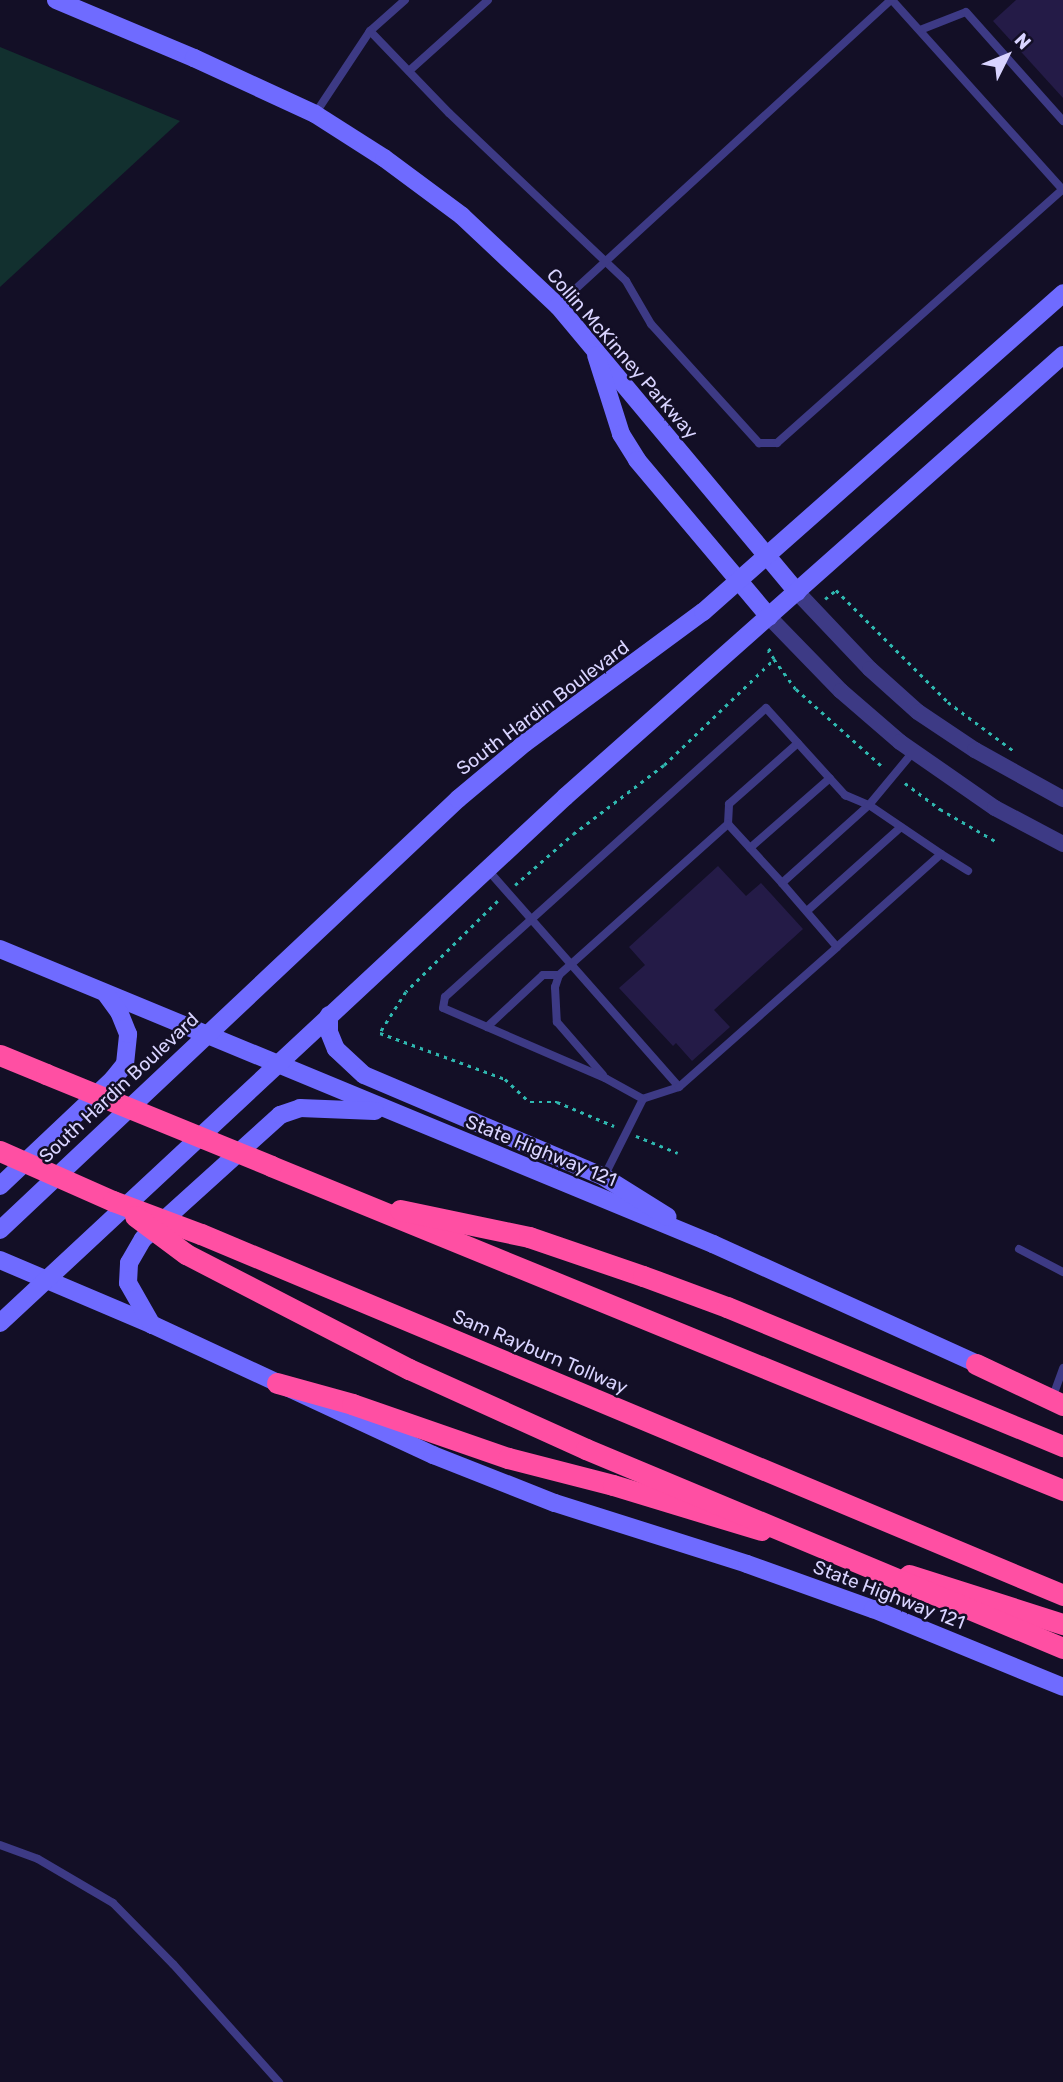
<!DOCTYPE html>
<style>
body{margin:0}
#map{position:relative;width:1063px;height:2082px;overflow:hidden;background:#130f26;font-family:Rubik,sans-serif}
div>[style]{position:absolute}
.green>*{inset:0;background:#12302f}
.building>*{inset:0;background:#241b47}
.path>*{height:2.5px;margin-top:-1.25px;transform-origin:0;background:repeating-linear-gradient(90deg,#2fb8b0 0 3.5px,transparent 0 8.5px)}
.lane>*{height:8px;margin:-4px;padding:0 4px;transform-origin:4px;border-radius:4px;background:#3d3a85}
.street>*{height:16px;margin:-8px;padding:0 8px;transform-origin:8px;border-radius:8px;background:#3d3a85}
.secondary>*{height:18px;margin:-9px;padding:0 9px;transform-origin:9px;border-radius:9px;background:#6f6bff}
.highway>*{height:21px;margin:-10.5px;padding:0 10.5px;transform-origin:10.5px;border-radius:10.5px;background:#ff4fa3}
.highway-bridge>*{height:21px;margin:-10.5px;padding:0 10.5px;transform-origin:10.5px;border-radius:10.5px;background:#ff4fa3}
span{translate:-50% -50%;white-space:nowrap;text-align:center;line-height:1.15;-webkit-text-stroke:5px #130f26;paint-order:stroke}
.street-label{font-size:19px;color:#d9d4ff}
.north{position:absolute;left:972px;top:21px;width:70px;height:70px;-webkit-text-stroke:5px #130f26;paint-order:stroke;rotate:47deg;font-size:19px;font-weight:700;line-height:28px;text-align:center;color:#d9d4ff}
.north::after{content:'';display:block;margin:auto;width:24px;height:32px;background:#d9d4ff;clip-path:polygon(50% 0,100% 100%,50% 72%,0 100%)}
</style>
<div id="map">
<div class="green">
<div style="clip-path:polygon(0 47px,180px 121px,0 287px)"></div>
</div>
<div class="building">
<div style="clip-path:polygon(1016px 0,1063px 0,1063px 98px,993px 21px)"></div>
<div style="clip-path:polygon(718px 866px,746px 896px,761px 883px,803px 929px,714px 1010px,730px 1027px,692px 1061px,676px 1043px,673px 1046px,619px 988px,645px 965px,629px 947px)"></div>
</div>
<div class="path">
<div style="left:825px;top:599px;width:14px;rotate:-39deg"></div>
<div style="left:836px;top:590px;width:158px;rotate:45deg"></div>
<div style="left:948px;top:702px;width:82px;rotate:36.6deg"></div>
<div style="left:774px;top:659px;width:37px;rotate:54deg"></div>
<div style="left:796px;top:689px;width:117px;rotate:41.9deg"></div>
<div style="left:905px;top:783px;width:44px;rotate:36.6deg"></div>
<div style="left:940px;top:809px;width:66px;rotate:30.1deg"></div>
<div style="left:515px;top:885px;width:77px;rotate:-41.3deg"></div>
<div style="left:573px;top:834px;width:114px;rotate:-37.2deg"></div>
<div style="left:664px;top:765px;width:153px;rotate:-43.9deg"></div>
<div style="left:774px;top:659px;width:10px;rotate:-127deg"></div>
<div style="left:768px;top:651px;width:7px;rotate:-45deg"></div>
<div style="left:498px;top:901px;width:129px;rotate:135.3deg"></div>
<div style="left:406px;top:992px;width:49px;rotate:122.4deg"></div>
<div style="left:380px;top:1033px;width:133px;rotate:20.2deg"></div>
<div style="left:505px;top:1079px;width:34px;rotate:43deg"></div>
<div style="left:530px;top:1102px;width:27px"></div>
<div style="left:557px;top:1102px;width:62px;rotate:22.8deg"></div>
<div style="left:636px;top:1136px;width:45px;rotate:22deg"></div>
</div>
<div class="lane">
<div style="left:405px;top:0;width:47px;rotate:138.5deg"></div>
<div style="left:370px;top:31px;width:114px;rotate:46.1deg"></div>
<div style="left:449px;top:113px;width:244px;rotate:43.5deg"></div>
<div style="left:626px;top:281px;width:50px;rotate:59.8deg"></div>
<div style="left:651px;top:324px;width:161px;rotate:47.8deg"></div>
<div style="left:759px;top:443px;width:18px"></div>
<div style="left:777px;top:443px;width:383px;rotate:-41.6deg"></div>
<div style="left:892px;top:0;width:256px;rotate:48deg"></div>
<div style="left:920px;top:30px;width:49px;rotate:-21.4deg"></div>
<div style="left:966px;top:12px;width:146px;rotate:48.3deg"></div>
<div style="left:409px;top:71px;width:106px;rotate:-41.9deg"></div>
<div style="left:315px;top:114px;width:100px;rotate:-56.5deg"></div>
<div style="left:558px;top:305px;width:452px;rotate:-42.5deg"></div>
<div style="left:728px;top:824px;width:20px;rotate:-87deg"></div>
<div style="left:729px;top:804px;width:92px;rotate:-41.5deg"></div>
<div style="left:750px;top:848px;width:106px;rotate:-41.2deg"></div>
<div style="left:941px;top:854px;width:32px;rotate:32deg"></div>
<div style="left:487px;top:869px;width:290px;rotate:48.6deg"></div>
<div style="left:679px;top:1087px;width:38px;rotate:162deg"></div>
<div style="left:643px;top:1099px;width:87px;rotate:116.6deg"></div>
<div style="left:807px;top:911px;width:126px;rotate:-41.8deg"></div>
<div style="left:559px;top:975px;width:13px;rotate:108deg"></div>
<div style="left:555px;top:987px;width:35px;rotate:87deg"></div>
<div style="left:557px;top:1022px;width:70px;rotate:49deg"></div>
<div style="left:487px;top:1027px;width:76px;rotate:-42.9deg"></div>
<div style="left:543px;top:975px;width:16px"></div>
<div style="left:559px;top:975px;width:227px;rotate:-41.8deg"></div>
<div style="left:728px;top:824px;width:80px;rotate:47.5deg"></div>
<div style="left:782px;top:883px;width:117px;rotate:-41.9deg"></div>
<div style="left:869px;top:805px;width:69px;rotate:-50.3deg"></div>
<div style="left:679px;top:1087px;width:211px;rotate:-41.5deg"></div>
<div style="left:643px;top:1099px;width:43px;rotate:-151.1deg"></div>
<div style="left:605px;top:1078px;width:176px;rotate:-156.6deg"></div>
<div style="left:443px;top:1008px;width:11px;rotate:-80deg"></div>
<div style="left:445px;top:997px;width:432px;rotate:-42deg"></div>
<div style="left:766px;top:708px;width:118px;rotate:47.8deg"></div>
<div style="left:845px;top:795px;width:26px;rotate:23deg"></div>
<div style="left:869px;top:805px;width:87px;rotate:34.2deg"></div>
<div style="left:941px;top:854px;width:140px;rotate:138.2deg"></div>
<div style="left:837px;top:947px;width:84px;rotate:-130.7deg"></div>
<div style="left:1019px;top:1249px;width:50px;rotate:27.6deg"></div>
<div style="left:1053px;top:1396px;width:30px;rotate:-70deg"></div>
<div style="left:0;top:1845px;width:40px;rotate:20.2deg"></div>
<div style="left:38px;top:1859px;width:87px;rotate:30.4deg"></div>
<div style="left:113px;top:1903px;width:86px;rotate:45.5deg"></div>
<div style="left:173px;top:1964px;width:159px;rotate:48.1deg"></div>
</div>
<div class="street">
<div style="left:797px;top:592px;width:106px;rotate:46.5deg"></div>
<div style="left:870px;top:669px;width:64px;rotate:41.9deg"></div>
<div style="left:918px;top:712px;width:69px;rotate:33.7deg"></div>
<div style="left:975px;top:750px;width:101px;rotate:29.1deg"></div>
<div style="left:769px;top:617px;width:103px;rotate:45.8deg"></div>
<div style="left:841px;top:691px;width:78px;rotate:40.8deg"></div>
<div style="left:900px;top:742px;width:116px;rotate:34.8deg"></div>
<div style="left:995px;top:808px;width:77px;rotate:27.9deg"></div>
</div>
<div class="secondary">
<div style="left:56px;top:0;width:150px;rotate:22.8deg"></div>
<div style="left:194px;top:58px;width:133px;rotate:24.8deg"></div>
<div style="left:315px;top:114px;width:82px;rotate:32.5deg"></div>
<div style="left:384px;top:158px;width:97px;rotate:36.6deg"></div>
<div style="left:462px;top:216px;width:132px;rotate:43.2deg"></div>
<div style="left:558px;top:306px;width:373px;rotate:50.1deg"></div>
<div style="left:596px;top:355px;width:83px;rotate:72.4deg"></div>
<div style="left:621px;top:434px;width:31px;rotate:58deg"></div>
<div style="left:637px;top:460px;width:205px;rotate:49.9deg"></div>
<div style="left:0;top:949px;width:772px;rotate:22.48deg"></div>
<div style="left:713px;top:1244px;width:303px;rotate:24.4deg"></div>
<div style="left:329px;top:1015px;width:17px;rotate:90deg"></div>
<div style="left:329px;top:1032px;width:18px;rotate:68deg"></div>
<div style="left:336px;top:1049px;width:38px;rotate:43deg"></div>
<div style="left:364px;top:1075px;width:261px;rotate:23deg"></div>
<div style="left:604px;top:1177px;width:75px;rotate:32deg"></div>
<div style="left:0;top:1186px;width:156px;rotate:-43.4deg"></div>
<div style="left:113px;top:1079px;width:19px;rotate:-51deg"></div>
<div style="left:125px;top:1064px;width:30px;rotate:-84deg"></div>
<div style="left:128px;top:1034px;width:24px;rotate:-112deg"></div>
<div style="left:119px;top:1012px;width:22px;rotate:-126deg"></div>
<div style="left:0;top:1230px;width:629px;rotate:-43.26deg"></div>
<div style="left:458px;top:799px;width:87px;rotate:-39.9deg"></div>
<div style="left:525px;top:743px;width:221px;rotate:-36.4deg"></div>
<div style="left:703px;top:612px;width:481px;rotate:-41.5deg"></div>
<div style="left:0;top:1260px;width:166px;rotate:23deg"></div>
<div style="left:153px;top:1325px;width:309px;rotate:24.9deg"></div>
<div style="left:433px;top:1455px;width:131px;rotate:21.5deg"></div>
<div style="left:555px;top:1503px;width:201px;rotate:17.6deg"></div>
<div style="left:747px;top:1564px;width:134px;rotate:19.7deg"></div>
<div style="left:873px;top:1609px;width:205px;rotate:22.3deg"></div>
<div style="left:0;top:1323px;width:772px;rotate:-42.95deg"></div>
<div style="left:565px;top:797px;width:666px;rotate:-41.59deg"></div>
<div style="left:152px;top:1325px;width:48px;rotate:-119.7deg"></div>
<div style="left:128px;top:1283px;width:20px;rotate:-87deg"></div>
<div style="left:129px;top:1263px;width:28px;rotate:-60deg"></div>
<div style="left:143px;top:1239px;width:185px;rotate:-42.1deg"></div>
<div style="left:280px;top:1115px;width:21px;rotate:-19deg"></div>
<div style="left:300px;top:1108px;width:75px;rotate:2.3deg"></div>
</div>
<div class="highway">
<div style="left:0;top:1055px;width:50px;rotate:22.4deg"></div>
<div style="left:271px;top:1166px;width:856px;rotate:22.25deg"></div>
<div style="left:400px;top:1210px;width:132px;rotate:11.8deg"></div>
<div style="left:529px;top:1237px;width:120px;rotate:18.9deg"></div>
<div style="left:643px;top:1276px;width:90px;rotate:20.3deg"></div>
<div style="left:727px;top:1307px;width:364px;rotate:22.5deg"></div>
<div style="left:201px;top:1234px;width:935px;rotate:22.72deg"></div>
<div style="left:186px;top:1254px;width:251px;rotate:27.3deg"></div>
<div style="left:409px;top:1369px;width:194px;rotate:24.3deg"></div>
<div style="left:976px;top:1364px;width:96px;rotate:25.2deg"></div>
<div style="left:277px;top:1383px;width:78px;rotate:15.6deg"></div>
<div style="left:352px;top:1404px;width:165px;rotate:19.1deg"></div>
<div style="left:508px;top:1458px;width:108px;rotate:14.4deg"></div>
<div style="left:613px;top:1485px;width:155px;rotate:16.9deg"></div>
<div style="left:909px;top:1575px;width:162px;rotate:17.7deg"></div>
</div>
<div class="highway-bridge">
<div style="left:46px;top:1074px;width:243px;rotate:22.2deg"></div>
<div style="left:0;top:1151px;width:124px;rotate:23.9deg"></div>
<div style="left:113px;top:1201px;width:94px;rotate:20.6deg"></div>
<div style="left:135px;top:1216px;width:64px;rotate:36.7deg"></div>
<div style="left:586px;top:1449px;width:517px;rotate:22.65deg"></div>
</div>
<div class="street-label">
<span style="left:622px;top:354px;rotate:49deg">Collin McKinney Parkway</span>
<span style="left:543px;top:708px;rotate:-37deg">South Hardin Boulevard</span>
<span style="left:119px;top:1088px;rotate:-43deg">South Hardin Boulevard</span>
<span style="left:541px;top:1151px;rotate:22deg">State Highway 121</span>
<span style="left:540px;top:1352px;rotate:23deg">Sam Rayburn Tollway</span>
<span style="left:889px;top:1595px;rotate:21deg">State Highway 121</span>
</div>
<div class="north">N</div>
</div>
